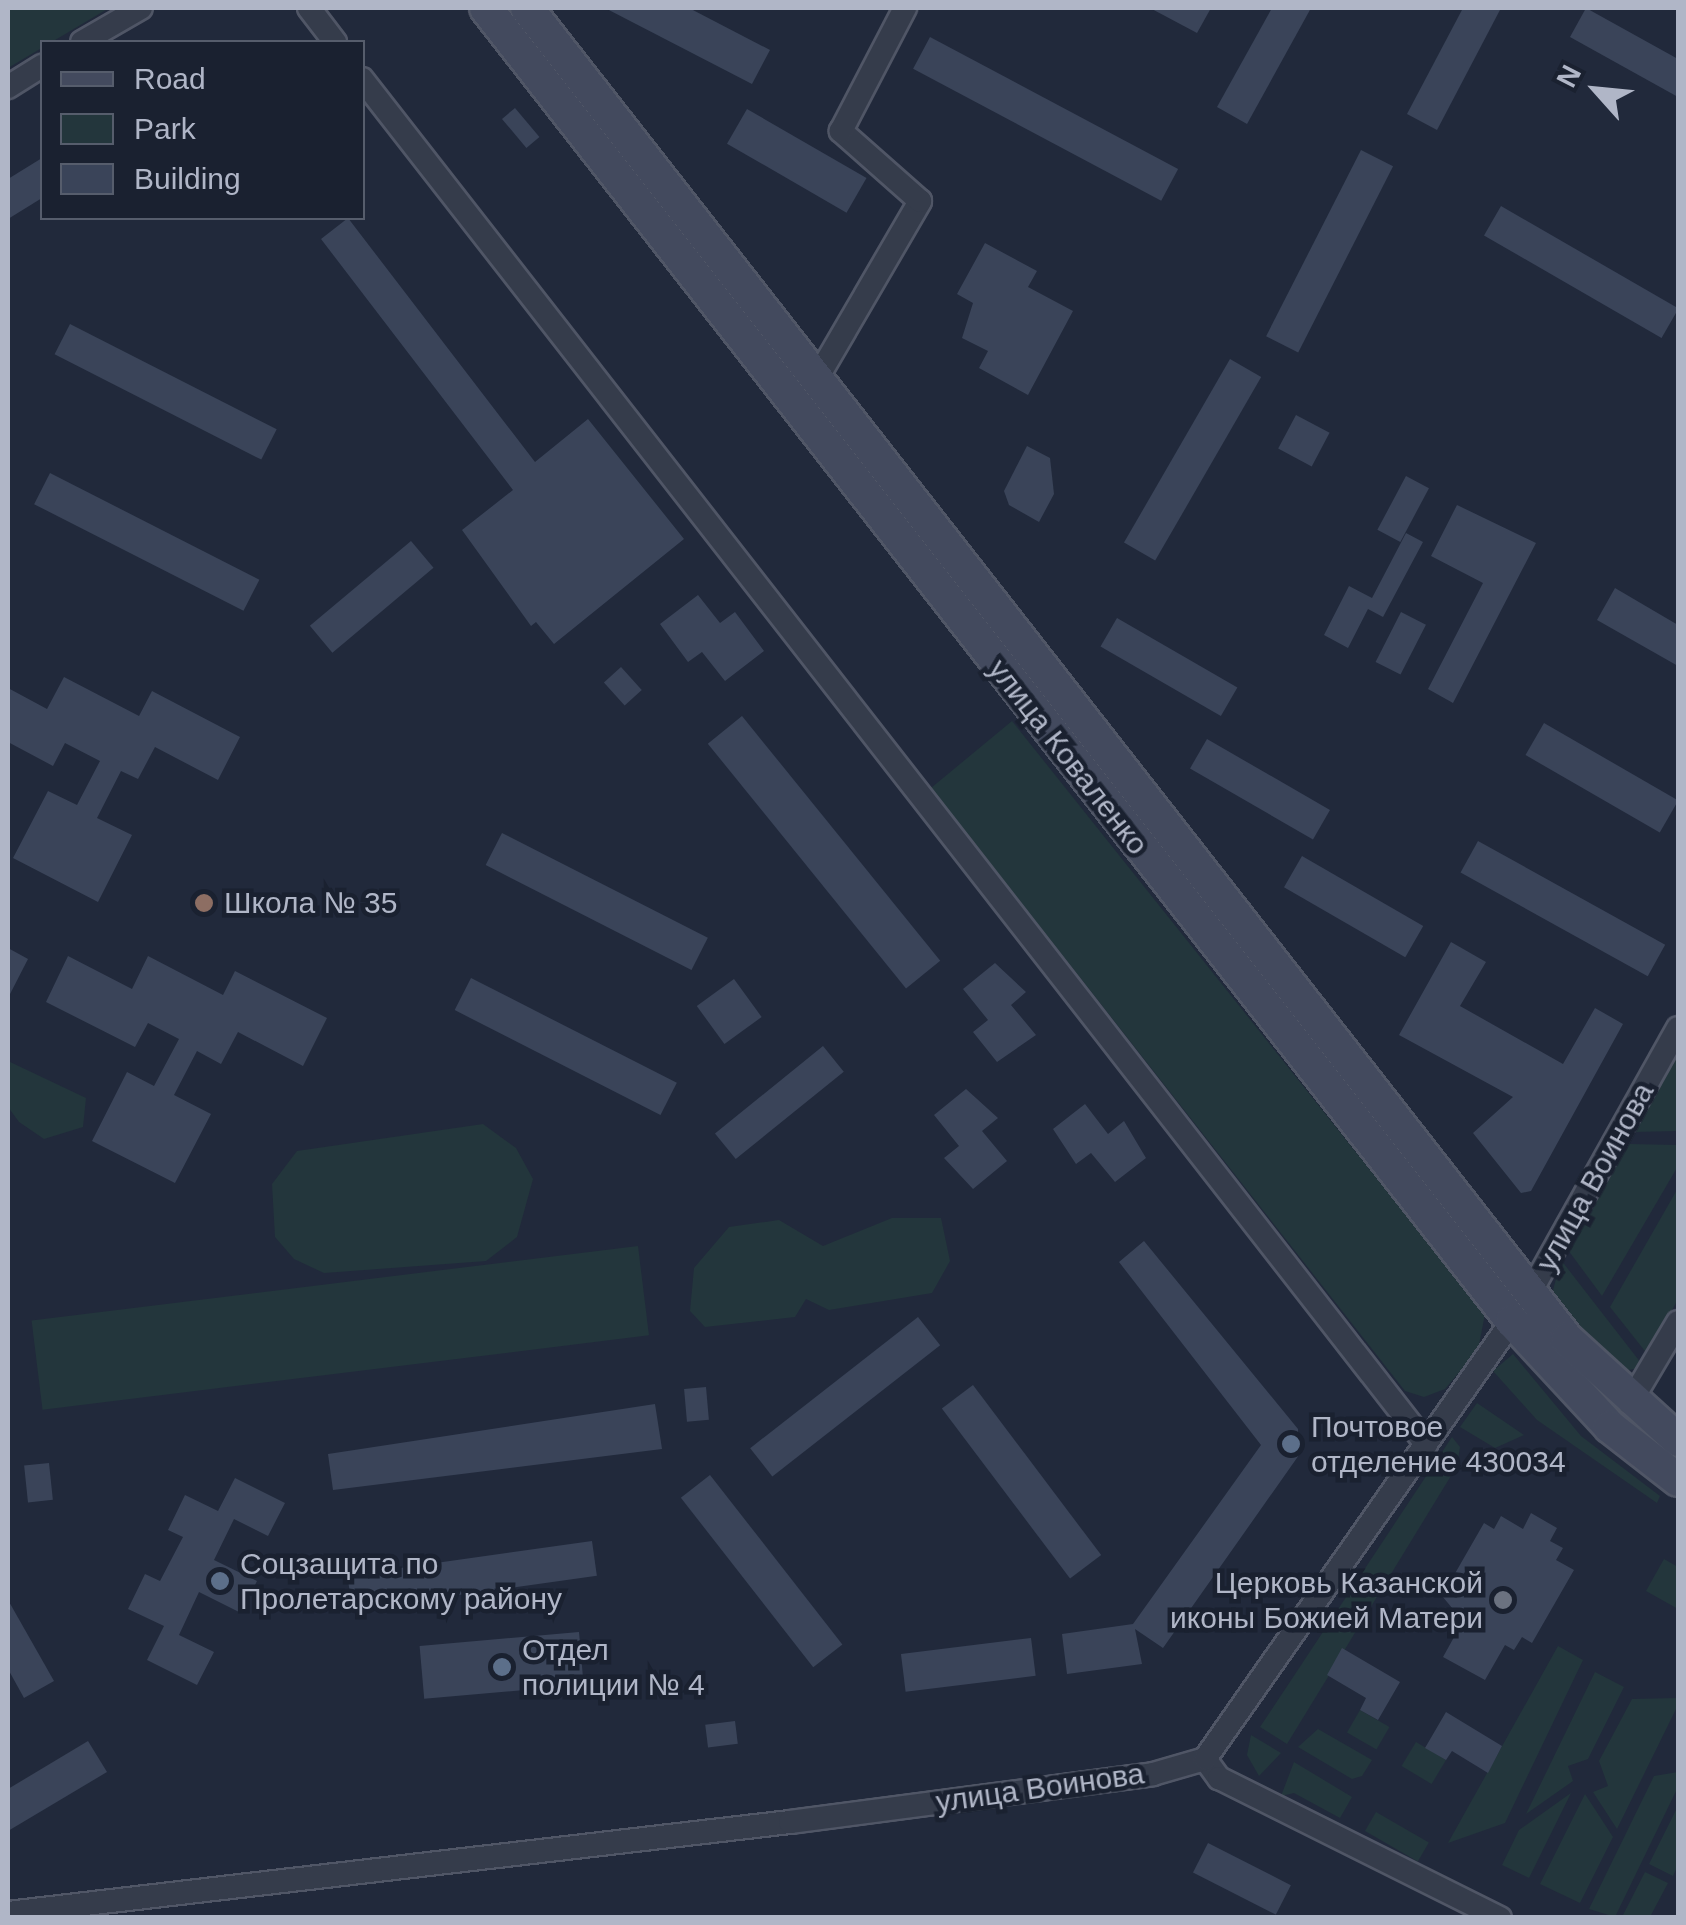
<!DOCTYPE html>
<meta charset="utf-8">
<style>
body{margin:0}
#map{position:relative;width:1686px;height:1925px;overflow:hidden;background:#21293b;font-family:Helvetica,sans-serif}
div>[style]{position:absolute}
.green>*{inset:0;background:#23363c;transform-origin:0 0}
.building>*{inset:0;background:#3a4459;transform-origin:0 0}
.roads{filter:drop-shadow(2px 0 #505666) drop-shadow(-2px 0 #505666) drop-shadow(0 2px #505666) drop-shadow(0 -2px #505666)}
.minor>*{height:22px;margin:-11px;padding:0 11px;transform-origin:11px;border-radius:11px;background:#353c4b}
.secondary>*{height:32px;margin:-16px;padding:0 16px;transform-origin:16px;border-radius:16px;background:#434a5e}
.dots>*{width:28px;height:28px;translate:-50% -50%;box-sizing:border-box;border:5px solid #1a2130;border-radius:50%}
span{translate:-50% -50%;white-space:nowrap;text-align:center;line-height:1.15;-webkit-text-stroke:9px #1a2130;paint-order:stroke}
.street-label{font-size:30px;color:#b0b6c7}
.poi-label{font-size:30px;color:#b0b6c7}
.left{translate:0 -50%;text-align:left}
.right{translate:-100% -50%;text-align:right}
.frame{position:absolute;inset:0;border:10px solid #b0b6c7;pointer-events:none}
.legend{position:absolute;left:40px;top:40px;width:325px;height:180px;box-sizing:border-box;background:#1a2130;border:2px solid #565d6c;margin:0;padding:12px 18px;list-style:none;font-size:30px;color:#b0b6c7}
.legend li{display:flex;align-items:center;gap:20px;height:50px}
.legend b{width:50px;border:2px solid #565d6c}
.north{position:absolute;left:1546px;top:40px;width:100px;height:100px;-webkit-text-stroke:8px #1a2130;paint-order:stroke;rotate:297deg;font-size:28px;font-weight:700;line-height:40px;text-align:center;color:#b0b6c7}
.north::after{content:'';display:block;margin:auto;width:35px;height:45px;background:#b0b6c7;clip-path:polygon(50% 0,100% 100%,50% 72%,0 100%)}
</style>
<div id="map">
<div class="green">
<div style="clip-path:polygon(8px 8px,109px 8px,8px 68px)"></div>
<div style="clip-path:polygon(1012px 721px,1485px 1314px,1478px 1350px,1445px 1389px,1424px 1397px,1405px 1391px,931px 788px)"></div>
<div style="clip-path:polygon(1678px 1052px,1678px 1131px,1633px 1132px)"></div>
<div style="clip-path:polygon(8px 1061px,86px 1098px,83px 1127px,44px 1139px,19px 1122px,8px 1107px)"></div>
<div style="clip-path:polygon(483px 1124px,516px 1148px,533px 1179px,517px 1237px,486px 1261px,324px 1273px,294px 1259px,275px 1237px,272px 1184px,297px 1151px)"></div>
<div style="clip-path:polygon(1629px 1144px,1678px 1145px,1678px 1166px,1602px 1296px,1568px 1250px)"></div>
<div style="clip-path:polygon(1678px 1188px,1678px 1299px,1648px 1355px,1610px 1307px)"></div>
<div style="clip-path:polygon(892px 1218px,941px 1218px,950px 1261px,932px 1293px,829px 1310px,806px 1299px,795px 1317px,705px 1327px,690px 1311px,694px 1268px,729px 1227px,779px 1220px,823px 1246px)"></div>
<div style="left:638px;top:1246px;width:90px;height:611px;rotate:83deg"></div>
<div style="clip-path:polygon(1561px 1260px,1641px 1363px,1634px 1369px,1618px 1372px,1551px 1298px)"></div>
<div style="clip-path:polygon(1513px 1354px,1581px 1436px,1660px 1496px,1657px 1503px,1537px 1420px,1493px 1371px)"></div>
<div style="clip-path:polygon(1477px 1403px,1524px 1435px,1495px 1448px,1460px 1427px)"></div>
<div style="clip-path:polygon(1452px 1437px,1460px 1447px,1457px 1466px,1287px 1744px,1260px 1727px)"></div>
<div style="clip-path:polygon(1664px 1559px,1678px 1567px,1678px 1609px,1646px 1591px)"></div>
<div style="clip-path:polygon(1558px 1646px,1583px 1660px,1505px 1823px,1448px 1843px)"></div>
<div style="clip-path:polygon(1595px 1672px,1624px 1687px,1588px 1759px,1568px 1766px,1573px 1781px,1526px 1814px)"></div>
<div style="clip-path:polygon(1678px 1698px,1678px 1705px,1617px 1829px,1593px 1792px,1608px 1786px,1599px 1761px,1632px 1699px)"></div>
<div style="left:1360px;top:1710px;width:34px;height:26px;rotate:30deg"></div>
<div style="clip-path:polygon(1318px 1729px,1372px 1760px,1362px 1776px,1352px 1779px,1298px 1747px)"></div>
<div style="clip-path:polygon(1251px 1735px,1281px 1753px,1259px 1776px,1247px 1755px)"></div>
<div style="left:1416px;top:1742px;width:35px;height:28px;rotate:31deg"></div>
<div style="clip-path:polygon(1294px 1762px,1352px 1797px,1340px 1818px,1294px 1793px,1281px 1796px)"></div>
<div style="clip-path:polygon(1678px 1772px,1678px 1787px,1615px 1917px,1589px 1909px,1654px 1776px)"></div>
<div style="clip-path:polygon(1571px 1793px,1529px 1878px,1502px 1865px,1519px 1830px)"></div>
<div style="clip-path:polygon(1585px 1794px,1613px 1837px,1580px 1903px,1540px 1884px)"></div>
<div style="clip-path:polygon(1678px 1806px,1678px 1865px,1673px 1876px,1649px 1864px)"></div>
<div style="left:1376px;top:1812px;width:61px;height:22px;rotate:30deg"></div>
<div style="clip-path:polygon(1645px 1872px,1668px 1883px,1650px 1917px,1622px 1917px)"></div>
</div>
<div class="building">
<div style="clip-path:polygon(605px 8px,689px 8px,770px 50px,752px 84px)"></div>
<div style="clip-path:polygon(1150px 8px,1211px 8px,1197px 33px)"></div>
<div style="clip-path:polygon(1272px 8px,1311px 8px,1247px 124px,1217px 107px)"></div>
<div style="clip-path:polygon(1463px 8px,1501px 8px,1437px 130px,1407px 114px)"></div>
<div style="clip-path:polygon(1586px 8px,1678px 59px,1678px 97px,1570px 37px)"></div>
<div style="left:930px;top:37px;width:281px;height:36px;rotate:28deg"></div>
<div style="left:515px;top:108px;width:38px;height:17px;rotate:50deg"></div>
<div style="left:747px;top:109px;width:138px;height:40px;rotate:30deg"></div>
<div style="left:1361px;top:150px;width:36px;height:209px;rotate:27deg"></div>
<div style="clip-path:polygon(42px 158px,42px 198px,8px 219px,8px 179px)"></div>
<div style="left:1501px;top:206px;width:205px;height:34px;rotate:30deg"></div>
<div style="clip-path:polygon(348px 218px,535px 462px,588px 419px,684px 539px,554px 644px,536px 622px,531px 626px,462px 530px,513px 490px,321px 239px)"></div>
<div style="clip-path:polygon(985px 243px,1037px 271px,1028px 287px,1073px 311px,1028px 395px,979px 368px,988px 351px,962px 338px,973px 303px,957px 294px)"></div>
<div style="left:70px;top:324px;width:232px;height:34px;rotate:27deg"></div>
<div style="left:1230px;top:359px;width:36px;height:212px;rotate:30deg"></div>
<div style="left:1296px;top:415px;width:38px;height:38px;rotate:28deg"></div>
<div style="clip-path:polygon(1027px 446px,1050px 458px,1054px 494px,1039px 522px,1009px 505px,1004px 491px)"></div>
<div style="left:50px;top:473px;width:235px;height:35px;rotate:27deg"></div>
<div style="left:1406px;top:476px;width:26px;height:61px;rotate:28deg"></div>
<div style="clip-path:polygon(1457px 505px,1536px 543px,1453px 703px,1428px 689px,1483px 583px,1431px 556px)"></div>
<div style="clip-path:polygon(1406px 533px,1423px 542px,1383px 617px,1368px 609px,1348px 648px,1324px 635px,1349px 586px,1372px 598px)"></div>
<div style="left:411px;top:541px;width:35px;height:132px;rotate:50deg"></div>
<div style="clip-path:polygon(1615px 588px,1678px 625px,1678px 666px,1597px 620px)"></div>
<div style="clip-path:polygon(698px 595px,720px 623px,735px 612px,764px 651px,725px 681px,702px 652px,688px 662px,660px 624px)"></div>
<div style="left:1401px;top:612px;width:28px;height:56px;rotate:27deg"></div>
<div style="left:1117px;top:618px;width:139px;height:33px;rotate:30deg"></div>
<div style="left:621px;top:667px;width:31px;height:23px;rotate:48deg"></div>
<div style="clip-path:polygon(64px 677px,139px 716px,152px 691px,240px 737px,218px 780px,155px 747px,138px 779px,121px 771px,97px 818px,132px 835px,98px 902px,13px 858px,48px 791px,77px 805px,100px 761px,65px 743px,53px 766px,8px 742px,8px 688px,47px 709px)"></div>
<div style="left:742px;top:716px;width:315px;height:44px;rotate:51deg"></div>
<div style="left:1544px;top:723px;width:155px;height:37px;rotate:30deg"></div>
<div style="left:1207px;top:739px;width:142px;height:34px;rotate:30deg"></div>
<div style="left:502px;top:833px;width:231px;height:36px;rotate:27deg"></div>
<div style="left:1478px;top:841px;width:214px;height:36px;rotate:29deg"></div>
<div style="left:1302px;top:856px;width:140px;height:36px;rotate:30deg"></div>
<div style="clip-path:polygon(1451px 942px,1486px 962px,1460px 1006px,1563px 1064px,1595px 1008px,1623px 1024px,1531px 1191px,1521px 1193px,1473px 1133px,1513px 1097px,1399px 1035px)"></div>
<div style="clip-path:polygon(8px 948px,28px 959px,8px 998px)"></div>
<div style="clip-path:polygon(68px 956px,132px 989px,148px 956px,223px 995px,235px 971px,327px 1018px,303px 1066px,238px 1032px,221px 1064px,197px 1051px,174px 1095px,211px 1114px,175px 1183px,92px 1141px,127px 1072px,154px 1086px,179px 1039px,148px 1023px,135px 1047px,46px 1002px)"></div>
<div style="clip-path:polygon(995px 963px,1026px 992px,1011px 1005px,1036px 1035px,997px 1062px,973px 1032px,988px 1020px,963px 989px)"></div>
<div style="left:471px;top:978px;width:231px;height:36px;rotate:27deg"></div>
<div style="left:734px;top:979px;width:47px;height:46px;rotate:54deg"></div>
<div style="left:823px;top:1046px;width:33px;height:139px;rotate:51deg"></div>
<div style="clip-path:polygon(966px 1089px,998px 1118px,982px 1131px,1007px 1161px,973px 1189px,944px 1158px,959px 1146px,934px 1115px)"></div>
<div style="clip-path:polygon(1085px 1104px,1108px 1134px,1124px 1121px,1146px 1158px,1115px 1182px,1091px 1153px,1076px 1164px,1053px 1129px)"></div>
<div style="clip-path:polygon(1144px 1241px,1298px 1429px,1299px 1455px,1163px 1648px,1135px 1629px,1142px 1664px,1067px 1674px,1062px 1634px,1133px 1624px,1261px 1445px,1119px 1262px)"></div>
<div style="left:918px;top:1317px;width:36px;height:213px;rotate:52deg"></div>
<div style="left:973px;top:1385px;width:213px;height:39px;rotate:53deg"></div>
<div style="left:706px;top:1387px;width:33px;height:22px;rotate:85deg"></div>
<div style="clip-path:polygon(655px 1404px,662px 1449px,333px 1490px,328px 1454px)"></div>
<div style="left:49px;top:1463px;width:37px;height:25px;rotate:84deg"></div>
<div style="left:710px;top:1475px;width:215px;height:37px;rotate:52deg"></div>
<div style="clip-path:polygon(235px 1478px,285px 1503px,268px 1536px,234px 1519px,214px 1560px,257px 1581px,241px 1613px,199px 1592px,179px 1635px,214px 1652px,197px 1685px,147px 1660px,164px 1626px,128px 1609px,145px 1574px,160px 1581px,183px 1537px,168px 1530px,185px 1495px,218px 1511px)"></div>
<div style="clip-path:polygon(1531px 1513px,1557px 1528px,1550px 1541px,1563px 1548px,1556px 1560px,1574px 1570px,1532px 1643px,1522px 1637px,1514px 1650px,1505px 1645px,1485px 1680px,1443px 1657px,1463px 1621px,1442px 1596px,1484px 1523px,1494px 1529px,1501px 1516px,1523px 1529px)"></div>
<div style="left:592px;top:1541px;width:35px;height:247px;rotate:82deg"></div>
<div style="clip-path:polygon(8px 1600px,54px 1681px,24px 1698px,8px 1669px)"></div>
<div style="left:579px;top:1632px;width:53px;height:160px;rotate:85deg"></div>
<div style="left:1031px;top:1638px;width:38px;height:131px;rotate:83deg"></div>
<div style="clip-path:polygon(1342px 1648px,1400px 1682px,1378px 1720px,1360px 1710px,1366px 1698px,1327px 1675px)"></div>
<div style="clip-path:polygon(1446px 1712px,1502px 1746px,1488px 1773px,1452px 1751px,1446px 1760px,1425px 1748px)"></div>
<div style="left:735px;top:1721px;width:23px;height:30px;rotate:83deg"></div>
<div style="clip-path:polygon(88px 1741px,107px 1772px,8px 1831px,8px 1789px)"></div>
<div style="left:1208px;top:1843px;width:93px;height:33px;rotate:27deg"></div>
</div>
<div class="roads">
<div class="minor">
<div style="left:309px;top:8px;width:43px;rotate:52.6deg"></div>
<div style="left:82px;top:42px;width:68px;rotate:-30deg"></div>
<div style="left:362px;top:79px;width:1731px;rotate:52.06deg"></div>
<div style="left:8px;top:87px;width:40px;rotate:-32deg"></div>
<div style="left:816px;top:380px;width:207px;rotate:-59.8deg"></div>
<div style="left:920px;top:201px;width:106px;rotate:-138.5deg"></div>
<div style="left:841px;top:131px;width:139px;rotate:-62.5deg"></div>
<div style="left:1531px;top:1291px;width:301px;rotate:-60.8deg"></div>
<div style="left:1630px;top:1403px;width:94px;rotate:-59.3deg"></div>
<div style="left:1205px;top:1759px;width:24px;rotate:54deg"></div>
<div style="left:1219px;top:1778px;width:314px;rotate:26.5deg"></div>
<div style="left:8px;top:1913px;width:787px;rotate:-6.64deg"></div>
<div style="left:790px;top:1822px;width:366px;rotate:-7.5deg"></div>
<div style="left:1153px;top:1774px;width:54px;rotate:-16.1deg"></div>
<div style="left:1205px;top:1759px;width:535px;rotate:-54.97deg"></div>
</div>
<div class="secondary">
<div style="left:486px;top:8px;width:1666px;rotate:52deg"></div>
<div style="left:1512px;top:1321px;width:144px;rotate:47.2deg"></div>
<div style="left:1610px;top:1427px;width:86px;rotate:37.9deg"></div>
<div style="left:527px;top:8px;width:1689px;rotate:52deg"></div>
<div style="left:1567px;top:1339px;width:150px;rotate:42.3deg"></div>
</div>
</div>
<div class="dots">
<div style="left:204px;top:903px;background:#8d6e63"></div>
<div style="left:1291px;top:1444px;background:#5c6f8a"></div>
<div style="left:220px;top:1581px;background:#5c6f8a"></div>
<div style="left:1503px;top:1600px;background:#6b7280"></div>
<div style="left:502px;top:1667px;background:#5c6f8a"></div>
</div>
<div class="street-label">
<span style="left:1068px;top:757px;rotate:52deg">улица Коваленко</span>
<span style="left:1595px;top:1177px;rotate:-61deg">улица Воинова</span>
<span style="left:1040px;top:1788px;rotate:-8deg">улица Воинова</span>
</div>
<div class="poi-label">
<span class="left" style="left:224px;top:903px">Школа № 35</span>
<span class="left" style="left:1311px;top:1444px">Почтовое<br>отделение 430034</span>
<span class="left" style="left:240px;top:1581px">Соцзащита по<br>Пролетарскому району</span>
<span class="right" style="left:1483px;top:1600px">Церковь Казанской<br>иконы Божией Матери</span>
<span class="left" style="left:522px;top:1667px">Отдел<br>полиции № 4</span>
</div>
<div class="frame"></div>
<ul class="legend">
<li><b style="height:12px;background:#434a5e"></b>Road</li>
<li><b style="height:28px;background:#23363c"></b>Park</li>
<li><b style="height:28px;background:#3a4459"></b>Building</li>
</ul>
<div class="north">N</div>
</div>
